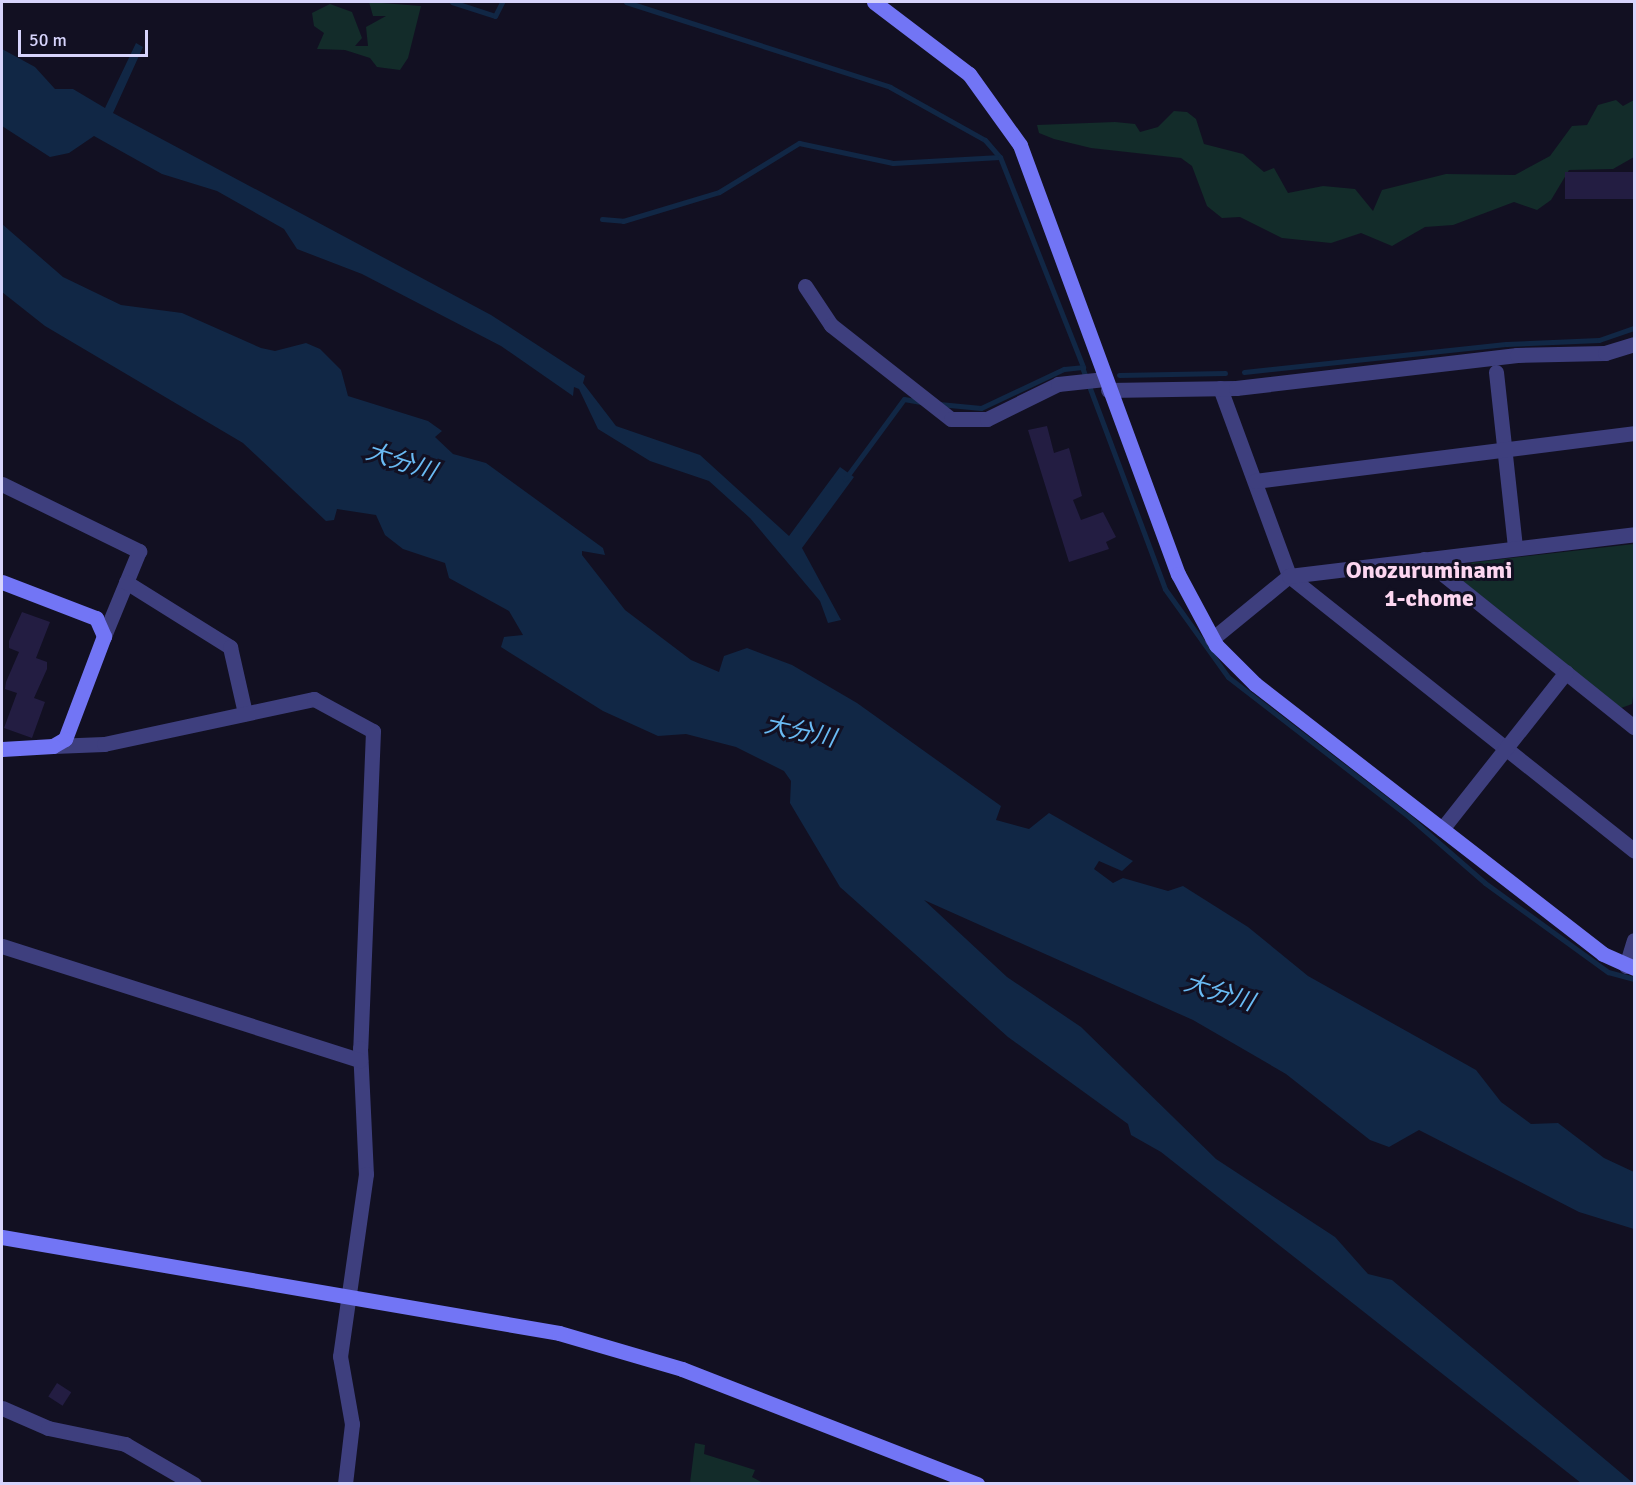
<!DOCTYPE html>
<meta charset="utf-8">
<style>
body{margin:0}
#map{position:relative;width:1636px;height:1485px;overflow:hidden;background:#121022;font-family:Signika,"Noto Sans JP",sans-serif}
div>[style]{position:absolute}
.green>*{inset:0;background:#132c2a}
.water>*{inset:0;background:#112745}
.stream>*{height:5px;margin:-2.5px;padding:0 2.5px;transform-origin:2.5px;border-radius:2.5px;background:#112745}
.building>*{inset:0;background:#231d42;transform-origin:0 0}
.street>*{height:15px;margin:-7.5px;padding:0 7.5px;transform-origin:7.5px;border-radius:7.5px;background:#3e3f7e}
.secondary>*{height:15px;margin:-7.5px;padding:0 7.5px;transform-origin:7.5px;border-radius:7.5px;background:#7275f5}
span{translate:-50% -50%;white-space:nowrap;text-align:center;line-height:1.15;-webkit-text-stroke:6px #121022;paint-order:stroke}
.water-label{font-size:24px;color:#6abbf4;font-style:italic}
.neighbourhood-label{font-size:24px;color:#fcd6f0;font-weight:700}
.frame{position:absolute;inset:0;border:3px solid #d7d4fc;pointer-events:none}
.scale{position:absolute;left:18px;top:30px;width:130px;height:27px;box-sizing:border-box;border:3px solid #d7d4fc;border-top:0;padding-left:8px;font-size:18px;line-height:21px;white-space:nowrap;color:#d7d4fc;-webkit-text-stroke:4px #121022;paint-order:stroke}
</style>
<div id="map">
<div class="green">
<div style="clip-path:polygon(369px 2px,421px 6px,408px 58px,400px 70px,377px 67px,370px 58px,345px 50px,317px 49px,324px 33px,314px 26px,312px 13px,330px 4px,352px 12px,362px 38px,355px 46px,368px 46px,366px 27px,386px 16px,373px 16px)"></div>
<div style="clip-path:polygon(1616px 100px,1623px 106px,1634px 100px,1634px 157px,1613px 169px,1569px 170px,1551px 200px,1537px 210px,1514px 202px,1453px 225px,1425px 227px,1392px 246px,1361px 233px,1331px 243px,1282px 238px,1240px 217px,1222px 218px,1207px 206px,1192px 166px,1181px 158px,1091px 148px,1054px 139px,1039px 133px,1037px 125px,1115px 122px,1135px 124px,1140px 132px,1158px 127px,1174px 111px,1187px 112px,1196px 119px,1204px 144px,1243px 154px,1264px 172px,1274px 168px,1288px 193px,1323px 186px,1355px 189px,1373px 211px,1382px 190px,1446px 174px,1515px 175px,1550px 156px,1572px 126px,1587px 125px,1598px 105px)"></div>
<div style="clip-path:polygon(1634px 544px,1634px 689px,1632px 704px,1621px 708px,1460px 579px,1468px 563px)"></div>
<div style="clip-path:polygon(695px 1443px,705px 1445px,704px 1454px,755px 1470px,752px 1477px,763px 1483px,690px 1483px)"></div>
</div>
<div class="water">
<div style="clip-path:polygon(136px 43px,143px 47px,113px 113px,491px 315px,585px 376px,583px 383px,616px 426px,700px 455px,789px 536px,840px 467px,854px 477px,802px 548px,841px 620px,828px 623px,820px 601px,750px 518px,709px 481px,650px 461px,598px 429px,579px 389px,574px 387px,573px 396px,501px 346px,362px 274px,297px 249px,284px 229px,217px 191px,162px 174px,94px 136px,69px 153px,50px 157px,2px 126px,2px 49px,35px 67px,55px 89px,73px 89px,105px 108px)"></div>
<div style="clip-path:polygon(2px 224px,63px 277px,121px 305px,182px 313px,261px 348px,275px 351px,306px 343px,320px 349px,341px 370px,348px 396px,428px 421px,442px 431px,435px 437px,453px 454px,486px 463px,603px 548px,605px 555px,582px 551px,582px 555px,625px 610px,691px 660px,719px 672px,724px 656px,747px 648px,792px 665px,857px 703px,1001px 806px,996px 820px,1029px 829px,1049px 813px,1133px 861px,1122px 871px,1099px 861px,1094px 869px,1113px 883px,1123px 878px,1168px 891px,1183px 886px,1248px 927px,1308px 976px,1476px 1070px,1501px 1102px,1531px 1124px,1558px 1123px,1604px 1158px,1634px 1172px,1634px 1229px,1579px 1212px,1419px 1130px,1389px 1147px,1370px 1140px,1286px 1074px,1193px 1020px,924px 900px,1007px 977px,1081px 1027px,1216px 1159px,1335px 1237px,1368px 1274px,1392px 1280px,1633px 1483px,1581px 1483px,1161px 1152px,1131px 1135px,1128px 1124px,1008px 1037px,840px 887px,790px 803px,791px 781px,784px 771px,736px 747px,686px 734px,658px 736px,603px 711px,501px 647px,504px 637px,523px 635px,509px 611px,449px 578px,445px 563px,403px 549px,385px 535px,376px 515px,337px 509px,334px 520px,326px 521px,243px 443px,45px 326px,2px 292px)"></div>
</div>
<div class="stream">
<div style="left:452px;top:2px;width:45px;rotate:18deg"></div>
<div style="left:495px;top:16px;width:16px;rotate:-63deg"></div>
<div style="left:626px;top:2px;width:277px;rotate:17.8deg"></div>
<div style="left:890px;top:87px;width:109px;rotate:29.2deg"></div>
<div style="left:985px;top:140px;width:23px;rotate:49deg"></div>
<div style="left:602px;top:219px;width:21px;rotate:5deg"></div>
<div style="left:623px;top:221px;width:100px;rotate:-16.8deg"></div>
<div style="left:719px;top:192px;width:94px;rotate:-31.5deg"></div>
<div style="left:799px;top:143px;width:96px;rotate:12deg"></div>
<div style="left:893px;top:163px;width:107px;rotate:-3.2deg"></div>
<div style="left:1000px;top:157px;width:226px;rotate:68.4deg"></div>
<div style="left:1244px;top:372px;width:263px;rotate:-6.1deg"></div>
<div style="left:1506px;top:344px;width:93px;rotate:-2.5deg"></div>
<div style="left:1599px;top:340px;width:37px;rotate:-19deg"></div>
<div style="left:1119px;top:375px;width:106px;rotate:-1.1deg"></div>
<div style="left:939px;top:404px;width:42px;rotate:5.4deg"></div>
<div style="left:981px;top:408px;width:92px;rotate:-25.2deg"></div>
<div style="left:1064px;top:369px;width:18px;rotate:-6deg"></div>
<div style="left:1082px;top:367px;width:237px;rotate:69.5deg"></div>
<div style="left:1165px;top:589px;width:108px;rotate:54.4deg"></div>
<div style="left:1228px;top:677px;width:227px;rotate:37.7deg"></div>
<div style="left:1408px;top:816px;width:102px;rotate:41deg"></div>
<div style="left:1485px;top:883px;width:152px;rotate:35.9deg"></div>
<div style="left:1608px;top:972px;width:27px;rotate:15deg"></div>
<div style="left:845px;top:479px;width:99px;rotate:-53.6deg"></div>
<div style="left:904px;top:399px;width:17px;rotate:10deg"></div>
</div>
<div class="building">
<div style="left:1634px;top:172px;width:27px;height:69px;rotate:90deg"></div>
<div style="clip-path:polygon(1047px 426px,1054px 453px,1069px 448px,1082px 496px,1073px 500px,1081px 520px,1103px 512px,1116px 537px,1106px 542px,1109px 549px,1069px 562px,1028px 430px)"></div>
<div style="clip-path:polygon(22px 612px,50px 622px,36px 658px,47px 662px,47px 669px,34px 698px,45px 702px,32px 738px,4px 728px,17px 693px,5px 689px,6px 682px,19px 652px,9px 648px,9px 641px)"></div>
<div style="left:57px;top:1383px;width:17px;height:16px;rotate:33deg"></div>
</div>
<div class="street">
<div style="left:805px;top:286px;width:47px;rotate:56.3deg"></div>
<div style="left:831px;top:325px;width:152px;rotate:38.1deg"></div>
<div style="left:951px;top:419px;width:36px"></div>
<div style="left:987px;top:419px;width:79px;rotate:-26.2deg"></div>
<div style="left:1058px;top:384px;width:47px;rotate:-6.1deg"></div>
<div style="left:1496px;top:372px;width:177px;rotate:83.8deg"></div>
<div style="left:1220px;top:388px;width:200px;rotate:69.8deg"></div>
<div style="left:1289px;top:576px;width:441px;rotate:38.5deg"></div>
<div style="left:1108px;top:390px;width:128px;rotate:-0.9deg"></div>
<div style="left:1236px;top:388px;width:283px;rotate:-6.7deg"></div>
<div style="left:1517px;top:355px;width:88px;rotate:-1.3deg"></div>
<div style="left:1605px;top:353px;width:30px;rotate:-17deg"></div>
<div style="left:1255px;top:481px;width:382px;rotate:-7.2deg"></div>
<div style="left:2px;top:484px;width:153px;rotate:26.1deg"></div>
<div style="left:139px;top:551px;width:92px;rotate:112.4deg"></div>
<div style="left:1424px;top:559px;width:269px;rotate:38.7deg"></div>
<div style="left:126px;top:582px;width:123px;rotate:32deg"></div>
<div style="left:230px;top:647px;width:68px;rotate:77.2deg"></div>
<div style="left:1212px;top:639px;width:99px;rotate:-39.3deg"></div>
<div style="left:1289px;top:576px;width:348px;rotate:-6.9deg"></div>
<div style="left:53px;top:746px;width:51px;rotate:-2.2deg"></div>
<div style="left:104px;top:744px;width:215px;rotate:-12.1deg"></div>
<div style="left:314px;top:699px;width:67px;rotate:28.5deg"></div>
<div style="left:373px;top:731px;width:317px;rotate:92.3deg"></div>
<div style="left:360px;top:1048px;width:126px;rotate:87.3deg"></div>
<div style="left:366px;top:1174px;width:184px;rotate:98.1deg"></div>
<div style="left:340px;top:1356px;width:69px;rotate:80deg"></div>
<div style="left:352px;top:1424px;width:60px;rotate:96.7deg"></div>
<div style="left:1442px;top:829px;width:200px;rotate:-51.7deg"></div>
<div style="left:2px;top:946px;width:376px;rotate:17.7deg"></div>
<div style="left:1626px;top:966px;width:27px;rotate:-73deg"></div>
<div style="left:2px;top:1408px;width:50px;rotate:23.5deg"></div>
<div style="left:48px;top:1428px;width:79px;rotate:11.7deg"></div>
<div style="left:125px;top:1444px;width:80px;rotate:30.1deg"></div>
</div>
<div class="secondary">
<div style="left:874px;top:2px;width:119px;rotate:37.2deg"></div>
<div style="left:969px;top:74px;width:87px;rotate:54.3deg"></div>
<div style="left:1020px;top:145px;width:457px;rotate:69.8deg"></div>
<div style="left:1178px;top:574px;width:81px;rotate:61.8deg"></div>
<div style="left:1216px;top:645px;width:55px;rotate:45deg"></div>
<div style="left:1255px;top:684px;width:440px;rotate:37.8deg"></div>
<div style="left:1603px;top:954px;width:34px;rotate:24deg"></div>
<div style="left:2px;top:582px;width:101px;rotate:21deg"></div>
<div style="left:96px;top:618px;width:20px;rotate:66deg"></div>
<div style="left:104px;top:636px;width:110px;rotate:110.7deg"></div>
<div style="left:65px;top:739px;width:14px;rotate:150deg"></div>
<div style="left:53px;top:746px;width:51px;rotate:176.6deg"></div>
<div style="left:2px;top:1237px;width:565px;rotate:9.78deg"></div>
<div style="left:559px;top:1333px;width:128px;rotate:16.3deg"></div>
<div style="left:682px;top:1369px;width:317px;rotate:21.3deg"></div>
</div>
<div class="water-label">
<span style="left:401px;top:462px;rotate:18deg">大分川</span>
<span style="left:800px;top:732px;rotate:12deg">大分川</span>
<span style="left:1219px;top:993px;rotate:17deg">大分川</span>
</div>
<div class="neighbourhood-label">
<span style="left:1429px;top:585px">Onozuruminami<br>1-chome</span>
</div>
<div class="frame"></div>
<div class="scale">50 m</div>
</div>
